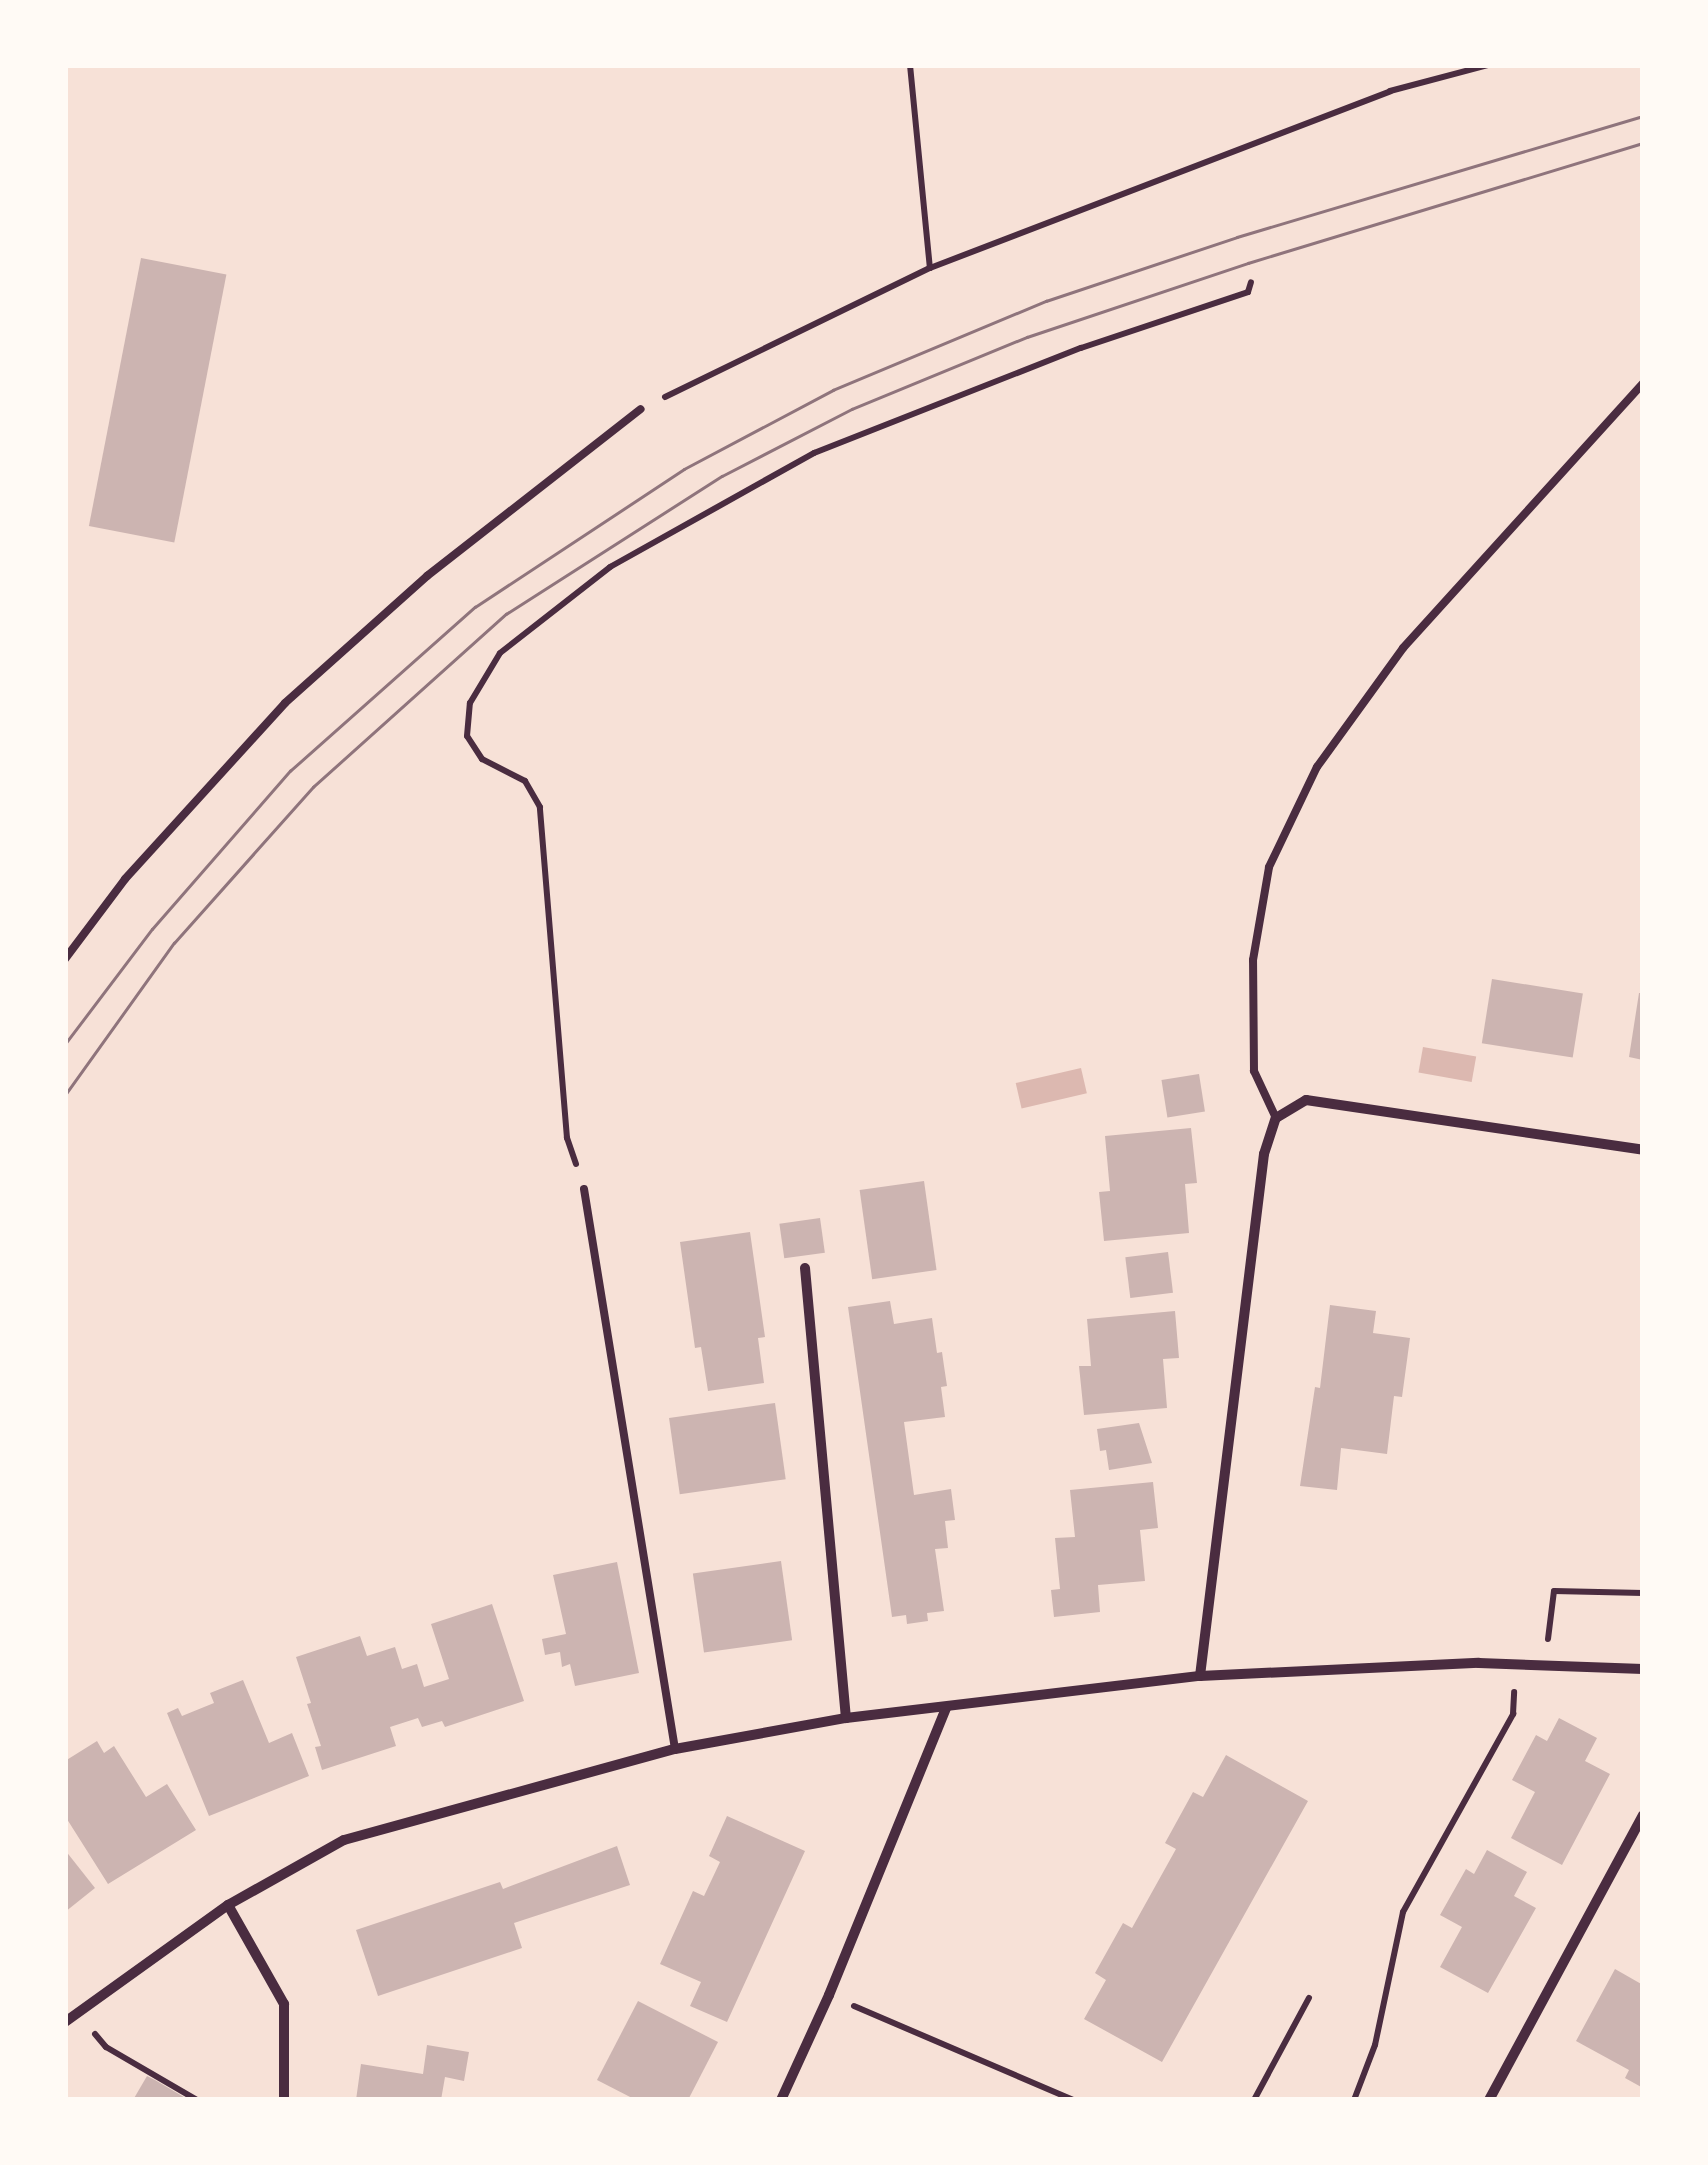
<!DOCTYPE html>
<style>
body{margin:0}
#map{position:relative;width:1708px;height:2165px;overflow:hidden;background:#f7e1d7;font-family:Jost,sans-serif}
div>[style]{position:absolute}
.water>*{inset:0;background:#dcb8b0;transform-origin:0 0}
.building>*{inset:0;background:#ccb4b1;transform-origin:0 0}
.path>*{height:6px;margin:-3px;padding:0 3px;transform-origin:3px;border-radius:3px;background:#4a2c40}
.service>*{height:8px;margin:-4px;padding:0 4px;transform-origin:4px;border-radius:4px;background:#4a2c40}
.minor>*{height:10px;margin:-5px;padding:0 5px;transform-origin:5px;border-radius:5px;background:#4a2c40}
.tram>*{height:2.5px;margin:-1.25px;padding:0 1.25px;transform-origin:1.25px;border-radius:1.25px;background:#8f747c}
span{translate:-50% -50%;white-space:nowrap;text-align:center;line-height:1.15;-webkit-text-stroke:10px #fffaf5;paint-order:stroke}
.frame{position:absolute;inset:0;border:68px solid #fffaf5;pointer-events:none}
</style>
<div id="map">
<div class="water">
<div style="left:1423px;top:1047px;width:54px;height:26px;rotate:10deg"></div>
<div style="left:1081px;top:1068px;width:26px;height:67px;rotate:77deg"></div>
</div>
<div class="building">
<div style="left:141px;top:258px;width:87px;height:273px;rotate:11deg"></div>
<div style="left:1492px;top:979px;width:92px;height:65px;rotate:9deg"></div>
<div style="clip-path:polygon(1639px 993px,1643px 993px,1643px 1060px,1629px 1057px)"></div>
<div style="left:1199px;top:1074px;width:38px;height:38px;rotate:81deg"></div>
<div style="clip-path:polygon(1191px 1128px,1197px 1183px,1185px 1184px,1189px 1233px,1104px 1241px,1099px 1192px,1110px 1191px,1105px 1136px)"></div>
<div style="left:924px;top:1181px;width:90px;height:65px;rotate:82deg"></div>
<div style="left:820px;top:1218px;width:35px;height:41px;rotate:82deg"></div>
<div style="clip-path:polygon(750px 1232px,765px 1337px,758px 1338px,764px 1383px,708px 1391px,701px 1347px,695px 1348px,680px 1242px)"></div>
<div style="left:1168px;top:1252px;width:41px;height:43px;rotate:83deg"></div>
<div style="clip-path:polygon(890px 1301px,894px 1324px,932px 1318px,937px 1353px,942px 1352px,944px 1366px,947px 1386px,941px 1387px,945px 1417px,904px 1422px,914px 1495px,951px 1489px,955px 1520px,945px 1521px,948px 1548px,935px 1549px,944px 1611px,927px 1613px,928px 1621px,907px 1624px,906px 1615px,892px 1617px,848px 1307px)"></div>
<div style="clip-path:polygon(1330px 1305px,1376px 1311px,1373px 1333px,1410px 1338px,1402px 1397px,1394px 1396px,1387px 1454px,1341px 1448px,1337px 1490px,1300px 1486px,1315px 1387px,1320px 1388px)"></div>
<div style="clip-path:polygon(1175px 1311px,1179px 1358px,1163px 1359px,1167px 1408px,1084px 1415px,1079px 1366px,1091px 1366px,1087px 1319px)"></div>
<div style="left:775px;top:1403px;width:77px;height:107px;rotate:82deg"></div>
<div style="clip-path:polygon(1139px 1423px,1152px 1463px,1109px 1470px,1106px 1450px,1100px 1451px,1097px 1429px)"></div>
<div style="clip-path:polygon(1153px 1482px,1158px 1528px,1140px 1530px,1145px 1581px,1098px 1585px,1100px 1612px,1054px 1617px,1051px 1590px,1060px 1589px,1055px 1538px,1075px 1537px,1070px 1490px)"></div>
<div style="left:781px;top:1561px;width:80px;height:89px;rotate:82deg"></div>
<div style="clip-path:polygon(617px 1562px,639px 1673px,575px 1686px,570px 1664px,562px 1667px,560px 1652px,545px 1655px,542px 1639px,566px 1634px,553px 1575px)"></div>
<div style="clip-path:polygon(492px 1604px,524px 1701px,445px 1727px,442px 1721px,422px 1727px,418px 1718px,390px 1727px,396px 1746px,322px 1770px,315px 1747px,321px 1746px,307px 1704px,311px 1703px,296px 1657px,360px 1636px,367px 1656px,395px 1647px,402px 1669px,417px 1664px,424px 1687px,449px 1679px,431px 1624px)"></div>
<div style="clip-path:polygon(243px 1680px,269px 1743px,292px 1733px,309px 1776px,209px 1816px,167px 1713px,178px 1708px,182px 1716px,214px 1703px,210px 1693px)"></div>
<div style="clip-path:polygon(1559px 1718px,1597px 1738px,1585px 1761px,1610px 1774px,1562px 1865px,1511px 1838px,1535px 1792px,1512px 1780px,1536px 1735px,1547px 1741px)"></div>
<div style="clip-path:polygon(97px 1741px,104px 1753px,114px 1746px,146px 1797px,167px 1784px,196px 1830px,108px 1884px,65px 1816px,65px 1761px)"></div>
<div style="clip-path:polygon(1226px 1755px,1308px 1801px,1162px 2062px,1084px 2019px,1106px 1980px,1095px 1973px,1123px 1923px,1132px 1928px,1176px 1849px,1165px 1843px,1193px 1792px,1203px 1797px)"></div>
<div style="clip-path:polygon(727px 1816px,805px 1851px,727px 2022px,690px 2006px,701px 1982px,660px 1964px,693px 1891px,704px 1896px,720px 1862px,709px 1856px)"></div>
<div style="clip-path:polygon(617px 1846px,630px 1885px,514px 1923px,522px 1948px,378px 1996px,356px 1930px,500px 1882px,503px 1889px)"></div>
<div style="clip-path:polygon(65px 1850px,95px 1888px,65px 1912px)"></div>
<div style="clip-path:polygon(1487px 1850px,1527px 1872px,1514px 1896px,1536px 1908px,1488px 1993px,1440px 1967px,1462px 1927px,1440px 1915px,1466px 1869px,1474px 1874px)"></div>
<div style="clip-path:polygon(1615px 1969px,1643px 1985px,1643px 2088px,1625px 2078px,1629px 2070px,1576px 2041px)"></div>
<div style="clip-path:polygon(638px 2001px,718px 2042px,688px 2100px,636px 2100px,597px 2080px)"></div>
<div style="clip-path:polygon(427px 2045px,469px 2052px,464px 2081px,445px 2077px,441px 2100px,356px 2100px,361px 2064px,423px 2074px)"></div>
<div style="clip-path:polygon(147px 2076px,155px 2080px,189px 2100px,133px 2100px)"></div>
</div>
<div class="path">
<div style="left:910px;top:65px;width:204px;rotate:84.4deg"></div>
<div style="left:665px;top:397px;width:295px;rotate:-26deg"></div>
<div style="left:930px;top:268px;width:493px;rotate:-21deg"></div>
<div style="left:1390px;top:91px;width:101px;rotate:-14.9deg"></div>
<div style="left:576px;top:1164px;width:28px;rotate:-109deg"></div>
<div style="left:567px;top:1138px;width:332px;rotate:-94.7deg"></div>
<div style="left:540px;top:807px;width:30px;rotate:-120deg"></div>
<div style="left:525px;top:781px;width:48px;rotate:-152.9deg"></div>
<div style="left:482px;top:759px;width:27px;rotate:-123deg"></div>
<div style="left:467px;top:736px;width:33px;rotate:-85deg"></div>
<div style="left:470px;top:703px;width:58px;rotate:-59deg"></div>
<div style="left:500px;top:653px;width:140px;rotate:-38deg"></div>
<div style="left:610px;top:567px;width:234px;rotate:-29.2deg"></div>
<div style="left:814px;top:453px;width:287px;rotate:-21.5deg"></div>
<div style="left:1081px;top:348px;width:176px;rotate:-18.5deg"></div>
<div style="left:1248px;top:292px;width:10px;rotate:-73deg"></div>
<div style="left:1548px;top:1639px;width:48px;rotate:-82.9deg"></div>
<div style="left:1554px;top:1591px;width:89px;rotate:1.3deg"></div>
<div style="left:854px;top:2006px;width:238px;rotate:23.2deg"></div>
<div style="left:95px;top:2034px;width:17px;rotate:50deg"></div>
<div style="left:106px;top:2047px;width:105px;rotate:30.2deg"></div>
<div style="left:1254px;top:2100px;width:116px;rotate:-61.7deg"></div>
<div style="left:1354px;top:2100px;width:59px;rotate:-69.1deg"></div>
<div style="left:1375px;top:2045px;width:136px;rotate:-78.1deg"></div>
<div style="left:1403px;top:1912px;width:227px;rotate:-60.9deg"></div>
<div style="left:1513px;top:1714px;width:22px;rotate:-87deg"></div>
</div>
<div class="service">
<div style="left:65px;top:959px;width:100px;rotate:-53.1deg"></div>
<div style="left:125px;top:879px;width:238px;rotate:-47.7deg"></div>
<div style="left:285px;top:703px;width:191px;rotate:-41.8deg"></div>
<div style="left:427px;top:576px;width:271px;rotate:-38deg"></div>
<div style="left:1276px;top:1118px;width:52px;rotate:-115.1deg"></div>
<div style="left:1254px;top:1071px;width:111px;rotate:-90.5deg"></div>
<div style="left:1253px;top:960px;width:94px;rotate:-80.2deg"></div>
<div style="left:1269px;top:867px;width:111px;rotate:-64.4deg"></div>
<div style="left:1317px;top:767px;width:147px;rotate:-54.1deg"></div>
<div style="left:1403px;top:648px;width:358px;rotate:-47.8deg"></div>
<div style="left:584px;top:1189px;width:567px;rotate:80.77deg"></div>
</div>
<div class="minor">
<div style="left:805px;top:1268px;width:452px;rotate:84.8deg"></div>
<div style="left:1200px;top:1676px;width:526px;rotate:-83.01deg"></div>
<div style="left:1264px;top:1154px;width:38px;rotate:-72deg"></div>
<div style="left:1276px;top:1118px;width:35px;rotate:-31deg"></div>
<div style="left:1306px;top:1100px;width:341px;rotate:8.4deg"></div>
<div style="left:228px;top:1905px;width:114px;rotate:60.5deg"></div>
<div style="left:284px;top:2004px;width:96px;rotate:90deg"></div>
<div style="left:65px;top:2022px;width:201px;rotate:-35.7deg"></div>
<div style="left:228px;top:1905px;width:133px;rotate:-29.3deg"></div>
<div style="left:344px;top:1840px;width:343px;rotate:-15.4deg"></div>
<div style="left:675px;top:1749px;width:174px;rotate:-10.3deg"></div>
<div style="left:846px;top:1718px;width:356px;rotate:-6.8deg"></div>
<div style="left:1200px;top:1676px;width:279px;rotate:-2.7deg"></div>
<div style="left:1479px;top:1663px;width:164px;rotate:2.1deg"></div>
<div style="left:781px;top:2100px;width:115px;rotate:-65.4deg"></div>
<div style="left:829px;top:1995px;width:310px;rotate:-67.8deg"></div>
<div style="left:1489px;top:2100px;width:324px;rotate:-61.6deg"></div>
</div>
<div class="tram">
<div style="left:65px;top:1044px;width:144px;rotate:-52.9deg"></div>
<div style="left:152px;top:929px;width:210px;rotate:-48.9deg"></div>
<div style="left:290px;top:771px;width:247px;rotate:-41.6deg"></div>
<div style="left:475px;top:607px;width:250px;rotate:-33.4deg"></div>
<div style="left:684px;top:469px;width:169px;rotate:-27.9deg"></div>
<div style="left:833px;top:390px;width:231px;rotate:-22.7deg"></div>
<div style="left:1046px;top:301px;width:201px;rotate:-18.5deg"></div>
<div style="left:1237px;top:237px;width:424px;rotate:-16.6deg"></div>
<div style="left:65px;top:1095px;width:187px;rotate:-54.4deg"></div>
<div style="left:174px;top:943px;width:209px;rotate:-48.3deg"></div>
<div style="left:313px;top:787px;width:259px;rotate:-41.9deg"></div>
<div style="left:506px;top:614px;width:256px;rotate:-32.6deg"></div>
<div style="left:722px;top:476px;width:146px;rotate:-27.3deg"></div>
<div style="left:852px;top:409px;width:189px;rotate:-22.4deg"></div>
<div style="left:1027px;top:337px;width:233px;rotate:-18.5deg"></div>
<div style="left:1248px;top:263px;width:413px;rotate:-16.9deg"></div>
</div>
<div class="frame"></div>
</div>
